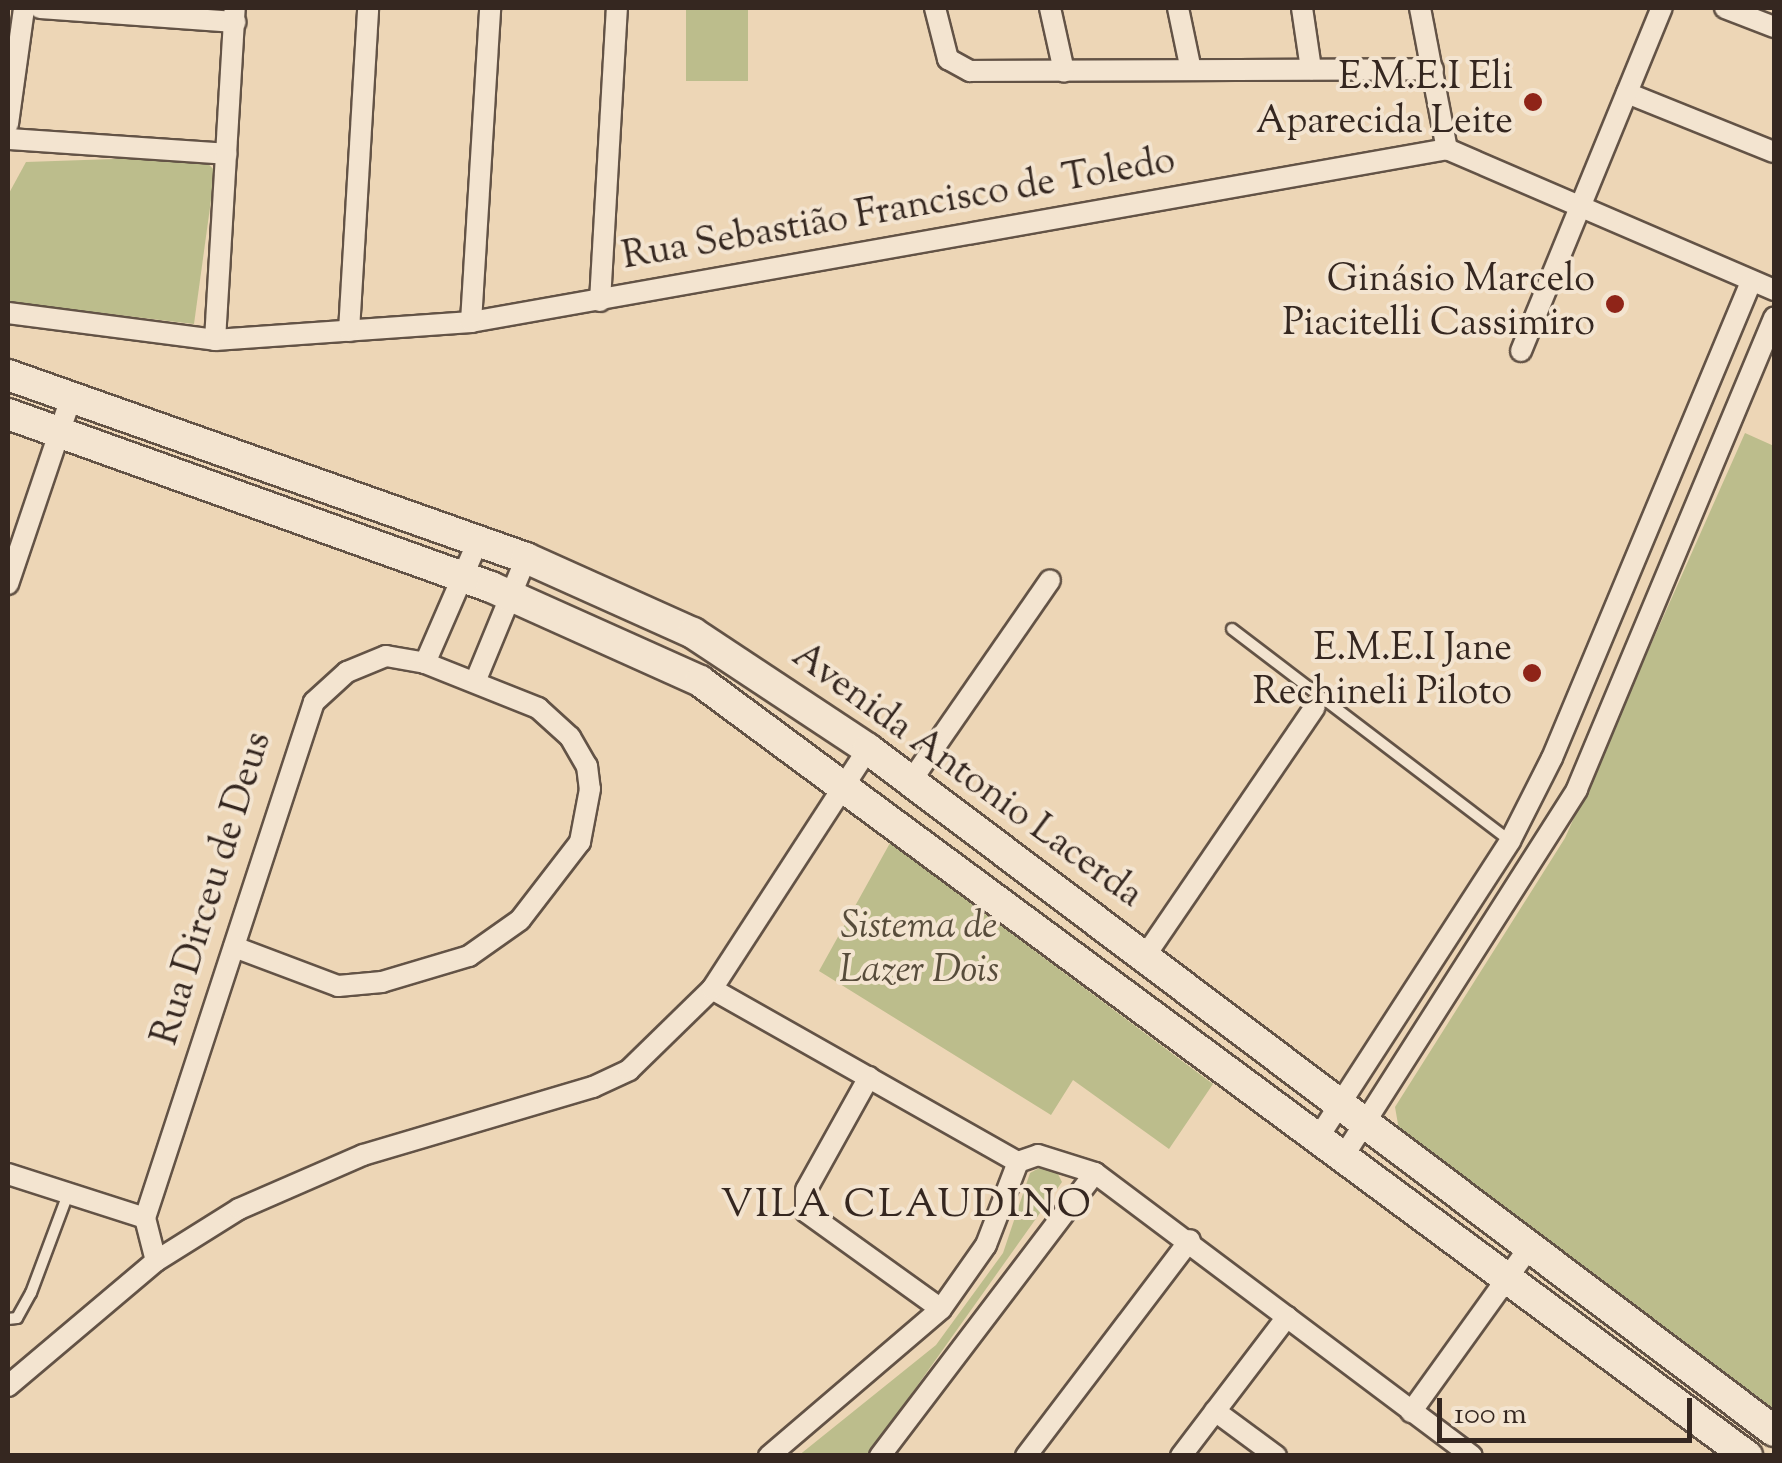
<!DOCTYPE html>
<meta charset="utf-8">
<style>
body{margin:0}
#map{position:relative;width:1782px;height:1463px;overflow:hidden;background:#edd6b6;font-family:"Sorts Mill Goudy",serif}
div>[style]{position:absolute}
.green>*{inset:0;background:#bcbd8c;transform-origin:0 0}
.roads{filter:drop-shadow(2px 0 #635346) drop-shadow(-2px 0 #635346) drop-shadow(0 2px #635346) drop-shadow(0 -2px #635346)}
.lane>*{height:10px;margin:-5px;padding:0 5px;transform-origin:5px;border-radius:5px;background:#f3e4d0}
.street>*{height:20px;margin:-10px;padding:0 10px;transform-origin:10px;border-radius:10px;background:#f3e4d0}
.secondary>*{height:30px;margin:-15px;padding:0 15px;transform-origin:15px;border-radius:15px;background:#f3e4d0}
.dots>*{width:28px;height:28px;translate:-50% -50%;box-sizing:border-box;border:5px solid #f3e4d0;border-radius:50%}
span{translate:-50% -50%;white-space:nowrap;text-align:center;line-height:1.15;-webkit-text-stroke:8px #f3e4d0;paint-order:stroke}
.poi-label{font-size:38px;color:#352720}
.right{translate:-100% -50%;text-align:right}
.street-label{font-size:38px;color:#352720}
.park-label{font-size:38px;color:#574c3b;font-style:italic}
.neighbourhood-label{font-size:40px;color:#352720;letter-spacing:2.5px}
.frame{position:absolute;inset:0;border:10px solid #352720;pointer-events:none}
.scale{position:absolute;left:1437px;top:1398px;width:255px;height:45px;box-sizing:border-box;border:5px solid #352720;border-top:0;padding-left:12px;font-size:30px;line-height:35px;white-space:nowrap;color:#352720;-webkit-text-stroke:8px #f3e4d0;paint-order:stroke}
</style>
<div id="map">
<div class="green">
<div style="left:686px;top:8px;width:62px;height:73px"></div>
<div style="clip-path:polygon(201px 156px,215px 171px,194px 324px,8px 302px,8px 195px,26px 162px)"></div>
<div style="clip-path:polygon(1745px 433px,1774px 446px,1774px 1413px,1399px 1130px,1395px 1107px,1565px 838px)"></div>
<div style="clip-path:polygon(890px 843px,1213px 1084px,1169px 1149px,1073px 1080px,1051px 1115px,819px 971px)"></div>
<div style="clip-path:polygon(1041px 1167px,1056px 1170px,1062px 1182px,868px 1455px,798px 1456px,936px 1345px,1003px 1253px,1030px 1173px)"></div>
</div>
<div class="roads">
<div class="lane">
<div style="left:1232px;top:629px;width:350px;rotate:37.3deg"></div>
<div style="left:8px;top:1319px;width:9px;rotate:-6deg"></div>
<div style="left:17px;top:1318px;width:29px;rotate:-61deg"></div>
<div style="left:31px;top:1293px;width:106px;rotate:-69.5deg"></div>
</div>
<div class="street">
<div style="left:40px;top:8px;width:196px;rotate:4.1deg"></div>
<div style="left:935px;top:8px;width:53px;rotate:75.7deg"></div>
<div style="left:948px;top:59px;width:25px;rotate:29deg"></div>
<div style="left:970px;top:71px;width:463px;rotate:-0.2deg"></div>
<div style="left:1050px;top:8px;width:65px;rotate:77.5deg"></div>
<div style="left:1178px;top:8px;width:63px;rotate:78.2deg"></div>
<div style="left:1302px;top:8px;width:62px;rotate:81.6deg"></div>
<div style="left:1420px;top:8px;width:144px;rotate:79.2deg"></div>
<div style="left:1725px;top:8px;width:53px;rotate:21.2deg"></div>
<div style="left:1627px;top:93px;width:158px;rotate:21.9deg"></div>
<div style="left:8px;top:124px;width:117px;rotate:-82.1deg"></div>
<div style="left:8px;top:139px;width:219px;rotate:3.9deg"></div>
<div style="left:600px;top:301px;width:293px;rotate:-86.7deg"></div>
<div style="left:8px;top:313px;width:209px;rotate:7.4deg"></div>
<div style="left:215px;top:340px;width:257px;rotate:-4deg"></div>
<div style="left:471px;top:322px;width:991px;rotate:-10.05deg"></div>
<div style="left:1447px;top:149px;width:356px;rotate:23.3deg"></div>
<div style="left:471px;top:322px;width:315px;rotate:-86.5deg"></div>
<div style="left:349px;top:331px;width:324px;rotate:-86.6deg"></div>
<div style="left:215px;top:340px;width:333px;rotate:-86.6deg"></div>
<div style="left:1521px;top:351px;width:371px;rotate:-67.7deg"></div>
<div style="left:8px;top:584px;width:196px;rotate:-71.3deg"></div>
<div style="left:425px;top:663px;width:133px;rotate:-66.5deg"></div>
<div style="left:475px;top:682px;width:134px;rotate:-67.6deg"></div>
<div style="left:911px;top:781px;width:244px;rotate:-55.3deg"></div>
<div style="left:1145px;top:956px;width:301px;rotate:-55.7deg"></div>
<div style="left:712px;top:989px;width:352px;rotate:29.5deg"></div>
<div style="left:869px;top:1077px;width:129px;rotate:119.1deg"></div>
<div style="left:806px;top:1190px;width:22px;rotate:90deg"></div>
<div style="left:806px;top:1212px;width:166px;rotate:35.7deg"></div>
<div style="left:1318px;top:1138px;width:354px;rotate:-57.1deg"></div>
<div style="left:1510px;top:841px;width:93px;rotate:-63.2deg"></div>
<div style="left:1552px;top:758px;width:516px;rotate:-67.31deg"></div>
<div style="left:1343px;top:1157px;width:436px;rotate:-57.5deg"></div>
<div style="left:1577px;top:789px;width:511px;rotate:-67.3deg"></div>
<div style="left:8px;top:1174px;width:144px;rotate:17.8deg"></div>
<div style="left:145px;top:1218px;width:44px;rotate:75.7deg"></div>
<div style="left:145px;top:1218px;width:543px;rotate:-71.87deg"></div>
<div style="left:314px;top:702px;width:45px;rotate:-42.3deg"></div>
<div style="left:347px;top:672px;width:42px;rotate:-22.3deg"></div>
<div style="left:386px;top:656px;width:40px;rotate:10deg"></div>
<div style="left:425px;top:663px;width:122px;rotate:21.7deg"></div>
<div style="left:538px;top:708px;width:43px;rotate:42.2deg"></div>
<div style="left:570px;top:737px;width:34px;rotate:60deg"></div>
<div style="left:587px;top:766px;width:23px;rotate:83deg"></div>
<div style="left:590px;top:789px;width:54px;rotate:100.7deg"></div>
<div style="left:580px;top:842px;width:98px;rotate:127.6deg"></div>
<div style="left:520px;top:920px;width:62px;rotate:144.8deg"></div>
<div style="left:469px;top:956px;width:91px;rotate:163.4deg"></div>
<div style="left:382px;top:982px;width:44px;rotate:174.8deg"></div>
<div style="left:338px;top:986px;width:111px;rotate:-159.4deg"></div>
<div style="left:8px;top:1386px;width:194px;rotate:-40.2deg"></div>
<div style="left:156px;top:1261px;width:98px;rotate:-32.1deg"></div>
<div style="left:239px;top:1209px;width:135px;rotate:-23.5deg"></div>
<div style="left:363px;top:1155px;width:240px;rotate:-16.5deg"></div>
<div style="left:593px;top:1087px;width:40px;rotate:-25deg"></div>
<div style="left:629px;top:1070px;width:116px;rotate:-44.3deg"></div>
<div style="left:712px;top:989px;width:286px;rotate:-57deg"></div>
<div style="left:1215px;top:1411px;width:76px;rotate:36.4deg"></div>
<div style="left:1411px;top:1412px;width:206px;rotate:-54.3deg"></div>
<div style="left:769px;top:1456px;width:226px;rotate:-40.5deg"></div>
<div style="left:941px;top:1309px;width:78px;rotate:-54.9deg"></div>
<div style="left:986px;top:1245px;width:89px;rotate:-68.9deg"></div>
<div style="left:1018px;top:1162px;width:21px;rotate:-19deg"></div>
<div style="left:1038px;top:1155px;width:60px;rotate:17.5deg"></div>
<div style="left:1095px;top:1173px;width:471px;rotate:36.9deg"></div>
<div style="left:880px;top:1456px;width:355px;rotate:-52.8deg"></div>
<div style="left:1026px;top:1456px;width:271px;rotate:-52.8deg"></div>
<div style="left:1181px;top:1456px;width:175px;rotate:-52.7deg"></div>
</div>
<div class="secondary">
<div style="left:8px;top:375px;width:549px;rotate:19.46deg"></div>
<div style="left:526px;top:558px;width:183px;rotate:24.2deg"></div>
<div style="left:693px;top:633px;width:210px;rotate:33.5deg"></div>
<div style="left:868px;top:749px;width:1134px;rotate:36.97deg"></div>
<div style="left:8px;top:414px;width:513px;rotate:19.71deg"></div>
<div style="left:491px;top:587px;width:229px;rotate:24.2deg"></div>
<div style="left:700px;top:681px;width:1303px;rotate:36.51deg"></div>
</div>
</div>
<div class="dots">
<div style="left:1533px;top:102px;background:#8f2418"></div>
<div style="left:1615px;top:304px;background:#8f2418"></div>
<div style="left:1532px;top:673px;background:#8f2418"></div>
</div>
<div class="poi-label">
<span class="right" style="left:1513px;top:102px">E.M.E.I Eli<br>Aparecida Leite</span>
<span class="right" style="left:1595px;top:304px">Ginásio Marcelo<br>Piacitelli Cassimiro</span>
<span class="right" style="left:1512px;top:673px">E.M.E.I Jane<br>Rechineli Piloto</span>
</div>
<div class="street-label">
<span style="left:899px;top:211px;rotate:-10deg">Rua Sebastião Francisco de Toledo</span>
<span style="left:966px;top:777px;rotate:36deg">Avenida Antonio Lacerda</span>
<span style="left:214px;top:889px;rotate:-73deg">Rua Dirceu de Deus</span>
</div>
<div class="park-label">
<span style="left:919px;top:951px">Sistema de<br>Lazer Dois</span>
</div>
<div class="neighbourhood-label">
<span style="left:907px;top:1207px">VILA CLAUDINO</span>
</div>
<div class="frame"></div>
<div class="scale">100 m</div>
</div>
